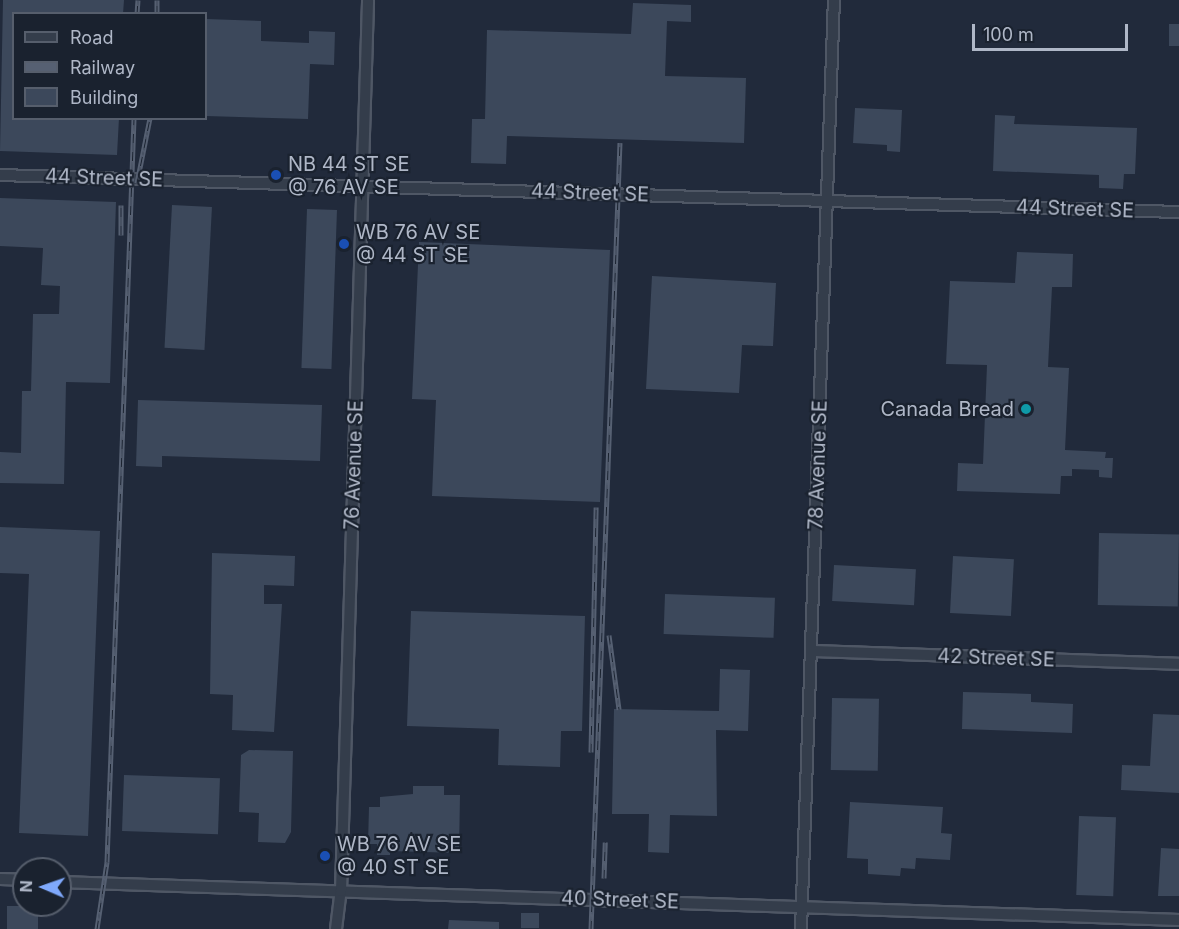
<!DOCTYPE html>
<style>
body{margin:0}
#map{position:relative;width:1179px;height:929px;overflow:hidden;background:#212a3b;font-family:Inter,sans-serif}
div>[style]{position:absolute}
.building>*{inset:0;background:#3c485b;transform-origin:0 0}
.roads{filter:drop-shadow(2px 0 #4f5765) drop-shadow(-2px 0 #4f5765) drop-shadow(0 2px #4f5765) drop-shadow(0 -2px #4f5765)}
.street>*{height:10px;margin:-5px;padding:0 5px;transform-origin:5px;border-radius:5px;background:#343d4b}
.rail>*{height:5px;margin-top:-2.5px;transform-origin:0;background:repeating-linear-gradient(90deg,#1a222f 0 9px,#566072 0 18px);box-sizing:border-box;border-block:2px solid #566072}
.dots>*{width:16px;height:16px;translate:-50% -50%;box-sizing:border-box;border:3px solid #1a222f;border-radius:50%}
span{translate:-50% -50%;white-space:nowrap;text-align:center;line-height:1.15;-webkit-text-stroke:4.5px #1a222f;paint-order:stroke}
.poi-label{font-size:20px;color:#afb7c7}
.left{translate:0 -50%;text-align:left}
.right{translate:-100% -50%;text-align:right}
.street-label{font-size:20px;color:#afb7c7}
.legend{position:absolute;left:12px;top:12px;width:195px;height:108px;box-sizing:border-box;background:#1a222f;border:2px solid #565e6c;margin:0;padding:8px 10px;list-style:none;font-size:18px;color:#afb7c7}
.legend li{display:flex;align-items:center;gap:12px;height:30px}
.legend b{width:30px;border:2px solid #565e6c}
.north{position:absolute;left:12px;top:857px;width:60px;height:60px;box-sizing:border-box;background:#1a222f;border:2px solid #565e6c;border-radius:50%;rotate:272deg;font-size:16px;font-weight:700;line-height:24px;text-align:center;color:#afb7c7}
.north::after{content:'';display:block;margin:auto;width:21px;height:27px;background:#7fa9fc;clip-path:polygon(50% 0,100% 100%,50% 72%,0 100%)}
.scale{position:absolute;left:972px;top:24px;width:156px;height:27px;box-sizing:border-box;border:3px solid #afb7c7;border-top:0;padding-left:8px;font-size:18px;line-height:21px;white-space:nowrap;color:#afb7c7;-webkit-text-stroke:4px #1a222f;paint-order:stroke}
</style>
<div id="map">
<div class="building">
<div style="clip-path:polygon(3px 0,124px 0,123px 14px,14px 14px,14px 118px,119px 118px,117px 155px,0 151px)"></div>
<div style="clip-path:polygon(633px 3px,691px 5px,691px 22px,667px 21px,665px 76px,746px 78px,744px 143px,507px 136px,506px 164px,471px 163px,472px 119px,485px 119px,487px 30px,631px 34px)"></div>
<div style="clip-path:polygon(206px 19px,261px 21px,261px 41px,309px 43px,309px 31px,335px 32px,334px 65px,310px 64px,308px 119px,206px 116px)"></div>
<div style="left:1169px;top:24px;width:10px;height:22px"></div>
<div style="clip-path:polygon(855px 108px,902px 110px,900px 152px,887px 151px,887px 145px,853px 143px)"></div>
<div style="clip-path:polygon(995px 115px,1015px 116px,1014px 124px,1137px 128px,1135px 174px,1124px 174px,1123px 189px,1099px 188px,1099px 175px,993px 171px)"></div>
<div style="clip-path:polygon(0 198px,116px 202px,110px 383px,66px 382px,64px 484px,0 483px,0 452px,21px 453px,22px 391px,31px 391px,33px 314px,59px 314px,60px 286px,41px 285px,43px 248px,0 246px)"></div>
<div style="left:172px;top:205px;width:40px;height:143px;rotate:3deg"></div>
<div style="left:307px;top:209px;width:30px;height:159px;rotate:2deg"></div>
<div style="clip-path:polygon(419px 242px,610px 250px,600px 502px,432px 496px,436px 400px,412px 399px)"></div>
<div style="clip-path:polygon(1017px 252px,1073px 254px,1072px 287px,1052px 287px,1048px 367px,1069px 368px,1065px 450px,1106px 452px,1105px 458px,1113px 458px,1112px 478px,1099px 477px,1099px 470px,1072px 469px,1072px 476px,1061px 476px,1060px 494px,957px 491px,958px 463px,983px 464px,987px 365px,946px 364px,950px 281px,1015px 283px)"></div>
<div style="clip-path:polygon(652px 276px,776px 283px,773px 346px,742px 345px,739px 393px,646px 389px)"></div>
<div style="clip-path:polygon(138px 400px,322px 405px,320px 461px,162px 456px,162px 467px,136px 466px)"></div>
<div style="clip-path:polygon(0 527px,100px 531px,88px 836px,19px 833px,29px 574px,0 573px)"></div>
<div style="left:1099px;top:533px;width:80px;height:72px;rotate:1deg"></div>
<div style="clip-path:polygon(212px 553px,295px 556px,294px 586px,264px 585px,264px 604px,282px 604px,274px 732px,232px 730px,233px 695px,210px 694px)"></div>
<div style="left:953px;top:556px;width:61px;height:57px;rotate:3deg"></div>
<div style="left:834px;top:565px;width:82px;height:36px;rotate:3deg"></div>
<div style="left:665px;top:594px;width:110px;height:40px;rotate:2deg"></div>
<div style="clip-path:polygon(411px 611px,585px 616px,582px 731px,561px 731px,560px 767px,498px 765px,499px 729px,407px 726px)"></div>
<div style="clip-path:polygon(720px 669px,750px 670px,748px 731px,716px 730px,717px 816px,670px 815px,669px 853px,648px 852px,649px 814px,612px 814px,614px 709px,719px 711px)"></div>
<div style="clip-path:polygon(963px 692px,1031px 694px,1031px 702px,1073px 704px,1072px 733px,962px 729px)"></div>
<div style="left:832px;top:698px;width:47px;height:72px;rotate:1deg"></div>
<div style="clip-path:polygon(1153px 714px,1179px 715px,1179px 793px,1121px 790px,1122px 765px,1150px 766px)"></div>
<div style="clip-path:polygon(249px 750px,293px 751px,291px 832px,285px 843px,258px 842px,259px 813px,239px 812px,241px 755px)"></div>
<div style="left:124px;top:775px;width:96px;height:56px;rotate:2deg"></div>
<div style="clip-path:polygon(413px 786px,444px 786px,444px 795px,460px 795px,459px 853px,390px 851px,390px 855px,377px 855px,377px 844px,368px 844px,369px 807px,380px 807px,380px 797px,413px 794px)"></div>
<div style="clip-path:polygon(850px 802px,943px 807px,941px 833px,952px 834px,950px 860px,916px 858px,915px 869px,901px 868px,900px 876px,868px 874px,868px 859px,847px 858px)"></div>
<div style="left:1079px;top:816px;width:37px;height:79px;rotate:2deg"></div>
<div style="clip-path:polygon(1161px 848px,1179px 849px,1179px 896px,1158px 896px)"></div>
<div style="left:7px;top:906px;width:31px;height:23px"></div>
<div style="left:521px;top:913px;width:18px;height:15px"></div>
<div style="clip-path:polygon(449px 920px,499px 922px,499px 929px,448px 929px)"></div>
</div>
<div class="roads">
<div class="street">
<div style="left:0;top:175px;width:1180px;rotate:1.8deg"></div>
<div style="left:812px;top:651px;width:367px;rotate:2deg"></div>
<div style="left:0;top:879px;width:24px;rotate:2deg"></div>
<div style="left:60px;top:882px;width:1120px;rotate:1.94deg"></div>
<div style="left:336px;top:929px;width:38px;rotate:-83deg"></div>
<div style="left:341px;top:891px;width:891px;rotate:-88.26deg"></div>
<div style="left:801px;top:929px;width:930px;rotate:-87.97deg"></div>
</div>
</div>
<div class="rail">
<div style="left:137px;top:14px;width:14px;rotate:-86deg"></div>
<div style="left:157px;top:14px;width:14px;rotate:-90deg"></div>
<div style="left:137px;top:183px;width:66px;rotate:-78.7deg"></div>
<div style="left:121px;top:235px;width:30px;rotate:-90deg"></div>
<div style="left:609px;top:635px;width:75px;rotate:82.3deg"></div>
<div style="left:591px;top:752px;width:245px;rotate:-88.8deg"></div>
<div style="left:604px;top:878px;width:36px;rotate:-88deg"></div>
<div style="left:97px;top:929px;width:68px;rotate:-81.5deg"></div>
<div style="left:107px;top:862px;width:744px;rotate:-87.92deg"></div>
<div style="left:591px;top:929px;width:787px;rotate:-87.89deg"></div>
</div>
<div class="dots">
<div style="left:276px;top:175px;background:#1a4fb4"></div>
<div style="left:344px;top:244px;background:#1a4fb4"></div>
<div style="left:1026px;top:409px;background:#0f9aa8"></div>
<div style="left:325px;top:856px;background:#1a4fb4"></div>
</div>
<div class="poi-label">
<span class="left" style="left:288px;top:176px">NB 44 ST SE<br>@ 76 AV SE</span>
<span class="left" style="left:356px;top:244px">WB 76 AV SE<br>@ 44 ST SE</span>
<span class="right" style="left:1014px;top:409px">Canada Bread</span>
<span class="left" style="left:337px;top:856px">WB 76 AV SE<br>@ 40 ST SE</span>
</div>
<div class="street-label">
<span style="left:104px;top:178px;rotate:2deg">44 Street SE</span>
<span style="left:590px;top:193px;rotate:2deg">44 Street SE</span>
<span style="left:1075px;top:209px;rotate:2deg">44 Street SE</span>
<span style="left:354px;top:465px;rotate:-88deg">76 Avenue SE</span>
<span style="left:818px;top:465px;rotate:-88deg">78 Avenue SE</span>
<span style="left:996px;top:658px;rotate:2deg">42 Street SE</span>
<span style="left:620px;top:900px;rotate:2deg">40 Street SE</span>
</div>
<ul class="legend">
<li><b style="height:8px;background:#343d4b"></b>Road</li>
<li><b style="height:8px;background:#566072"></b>Railway</li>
<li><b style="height:16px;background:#3c485b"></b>Building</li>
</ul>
<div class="north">N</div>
<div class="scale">100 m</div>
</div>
